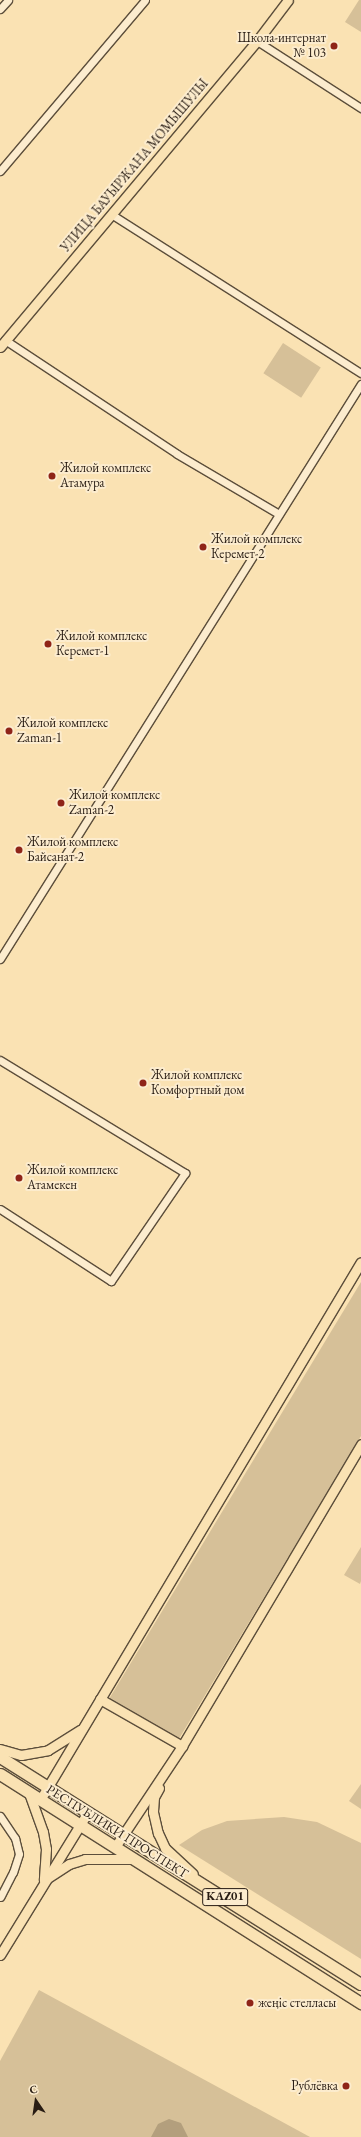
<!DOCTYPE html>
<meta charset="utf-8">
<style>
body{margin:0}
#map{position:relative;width:361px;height:2137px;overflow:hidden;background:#fae2b3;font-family:"EB Garamond",serif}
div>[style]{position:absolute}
.green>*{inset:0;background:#d6c098;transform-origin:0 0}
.water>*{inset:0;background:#b39f7d}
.roads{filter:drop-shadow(1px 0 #5c4e3b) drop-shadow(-1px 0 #5c4e3b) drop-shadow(0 1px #5c4e3b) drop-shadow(0 -1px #5c4e3b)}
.minor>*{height:7px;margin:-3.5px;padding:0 3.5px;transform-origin:3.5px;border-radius:3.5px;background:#fcecce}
.major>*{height:9px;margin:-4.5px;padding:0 4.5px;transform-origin:4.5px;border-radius:4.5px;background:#fae2b3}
.highway>*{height:11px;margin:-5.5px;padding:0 5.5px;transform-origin:5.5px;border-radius:5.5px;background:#fae2b3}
.dots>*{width:11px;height:11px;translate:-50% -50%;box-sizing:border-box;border:2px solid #fcecce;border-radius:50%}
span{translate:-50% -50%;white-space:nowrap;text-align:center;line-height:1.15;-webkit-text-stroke:4px #fcecce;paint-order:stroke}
.shield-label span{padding:1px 3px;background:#fcecce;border:1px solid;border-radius:3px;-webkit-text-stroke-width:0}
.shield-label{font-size:12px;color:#281c13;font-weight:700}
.poi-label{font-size:13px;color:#281c13}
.right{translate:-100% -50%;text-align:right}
.left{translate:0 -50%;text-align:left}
.street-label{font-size:13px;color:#281c13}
.north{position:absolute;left:16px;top:2081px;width:40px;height:40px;-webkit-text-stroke:3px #fcecce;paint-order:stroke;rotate:347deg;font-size:11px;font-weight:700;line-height:16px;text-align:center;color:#281c13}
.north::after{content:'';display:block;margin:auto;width:14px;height:18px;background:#281c13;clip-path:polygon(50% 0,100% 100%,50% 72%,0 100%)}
</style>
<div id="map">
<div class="green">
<div style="clip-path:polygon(359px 0,361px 0,361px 32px,345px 22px)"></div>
<div style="left:283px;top:343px;width:45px;height:36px;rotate:33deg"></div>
<div style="clip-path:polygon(361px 1282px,361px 1436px,177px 1742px,109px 1699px)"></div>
<div style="clip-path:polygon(361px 1547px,361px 1581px,360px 1584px,344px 1575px)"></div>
<div style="clip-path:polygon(361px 1784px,361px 1809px,349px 1801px)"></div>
<div style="clip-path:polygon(284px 1817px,317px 1822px,361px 1843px,361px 1959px,179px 1845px,202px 1830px,227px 1821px)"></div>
<div style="clip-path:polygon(39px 1990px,310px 2137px,0 2137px,0 2061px)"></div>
</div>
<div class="water">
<div style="clip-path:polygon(169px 2119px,181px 2123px,188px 2137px,151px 2137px,158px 2124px)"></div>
</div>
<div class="roads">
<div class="minor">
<div style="left:0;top:9px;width:12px;rotate:-48deg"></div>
<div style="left:257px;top:41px;width:124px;rotate:32.8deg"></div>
<div style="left:0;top:171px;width:224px;rotate:-49.7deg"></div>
<div style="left:111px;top:214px;width:296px;rotate:32.5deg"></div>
<div style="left:5px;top:340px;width:206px;rotate:33.5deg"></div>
<div style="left:177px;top:454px;width:118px;rotate:30.5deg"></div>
<div style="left:0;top:959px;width:679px;rotate:-57.88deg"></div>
<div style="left:0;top:1060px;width:217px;rotate:31.4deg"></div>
<div style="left:185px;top:1173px;width:131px;rotate:124.4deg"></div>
<div style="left:111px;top:1281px;width:132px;rotate:-147deg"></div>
<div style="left:0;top:1816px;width:27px;rotate:56deg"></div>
<div style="left:15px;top:1838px;width:16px;rotate:76deg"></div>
<div style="left:19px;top:1854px;width:19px;rotate:108deg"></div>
<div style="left:13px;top:1872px;width:28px;rotate:117deg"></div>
</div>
<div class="major">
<div style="left:0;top:347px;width:400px;rotate:-50deg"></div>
<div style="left:257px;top:41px;width:51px;rotate:-52.9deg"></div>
<div style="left:100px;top:1699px;width:95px;rotate:29.8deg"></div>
<div style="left:0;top:1749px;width:22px;rotate:16deg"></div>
<div style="left:21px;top:1755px;width:27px;rotate:-10deg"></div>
<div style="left:48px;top:1750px;width:38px;rotate:-32deg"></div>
<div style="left:159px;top:1788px;width:10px;rotate:119deg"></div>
<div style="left:154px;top:1797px;width:15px;rotate:94deg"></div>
<div style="left:153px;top:1812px;width:22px;rotate:77deg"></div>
<div style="left:158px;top:1833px;width:17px;rotate:65deg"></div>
<div style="left:165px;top:1848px;width:38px;rotate:43deg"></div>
<div style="left:29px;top:1793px;width:41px;rotate:70.3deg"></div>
<div style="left:43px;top:1832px;width:17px;rotate:80deg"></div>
<div style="left:46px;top:1849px;width:31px;rotate:94deg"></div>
<div style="left:40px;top:1800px;width:626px;rotate:-59.18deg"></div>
<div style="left:115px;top:1847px;width:121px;rotate:-56.4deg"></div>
<div style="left:182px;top:1746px;width:351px;rotate:-59.3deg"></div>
<div style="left:46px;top:1879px;width:27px;rotate:-33deg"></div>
<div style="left:69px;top:1864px;width:17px;rotate:-17deg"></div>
<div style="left:85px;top:1859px;width:48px"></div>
<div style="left:0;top:1955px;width:168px;rotate:-58.4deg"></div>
</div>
<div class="highway">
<div style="left:0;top:1757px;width:426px;rotate:32.2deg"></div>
<div style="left:0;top:1774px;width:428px;rotate:32.4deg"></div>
</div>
</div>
<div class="dots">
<div style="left:334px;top:46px;background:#8f2418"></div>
<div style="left:52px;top:476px;background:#8f2418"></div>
<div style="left:203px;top:547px;background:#8f2418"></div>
<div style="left:48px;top:644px;background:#8f2418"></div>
<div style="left:9px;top:731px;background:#8f2418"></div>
<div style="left:61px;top:803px;background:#8f2418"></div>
<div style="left:19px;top:850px;background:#8f2418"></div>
<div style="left:143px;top:1083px;background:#8f2418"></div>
<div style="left:19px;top:1178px;background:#8f2418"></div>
<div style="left:250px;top:2003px;background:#8f2418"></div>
<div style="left:346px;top:2086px;background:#8f2418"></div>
</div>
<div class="shield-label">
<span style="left:225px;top:1897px">KАZ01</span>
</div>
<div class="poi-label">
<span class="right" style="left:326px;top:46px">Школа-интернат<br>№ 103</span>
<span class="left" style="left:60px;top:476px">Жилой комплекс<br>Атамура</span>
<span class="left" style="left:211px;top:547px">Жилой комплекс<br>Керемет-2</span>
<span class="left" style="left:56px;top:644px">Жилой комплекс<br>Керемет-1</span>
<span class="left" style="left:17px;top:731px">Жилой комплекс<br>Zaman-1</span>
<span class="left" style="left:69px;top:803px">Жилой комплекс<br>Zaman-2</span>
<span class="left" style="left:27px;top:850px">Жилой комплекс<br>Байсанат-2</span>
<span class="left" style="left:151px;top:1083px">Жилой комплекс<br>Комфортный дом</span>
<span class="left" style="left:27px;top:1178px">Жилой комплекс<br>Атамекен</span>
<span class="left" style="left:258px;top:2003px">жеңіс стелласы</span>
<span class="right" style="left:338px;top:2086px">Рублёвка</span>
</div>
<div class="street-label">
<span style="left:135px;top:166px;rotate:-50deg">УЛИЦА БАУЫРЖАНА МОМЫШУЛЫ</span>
<span style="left:117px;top:1832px;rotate:32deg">РЕСПУБЛИКИ ПРОСПЕКТ</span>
</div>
<div class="north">С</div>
</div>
